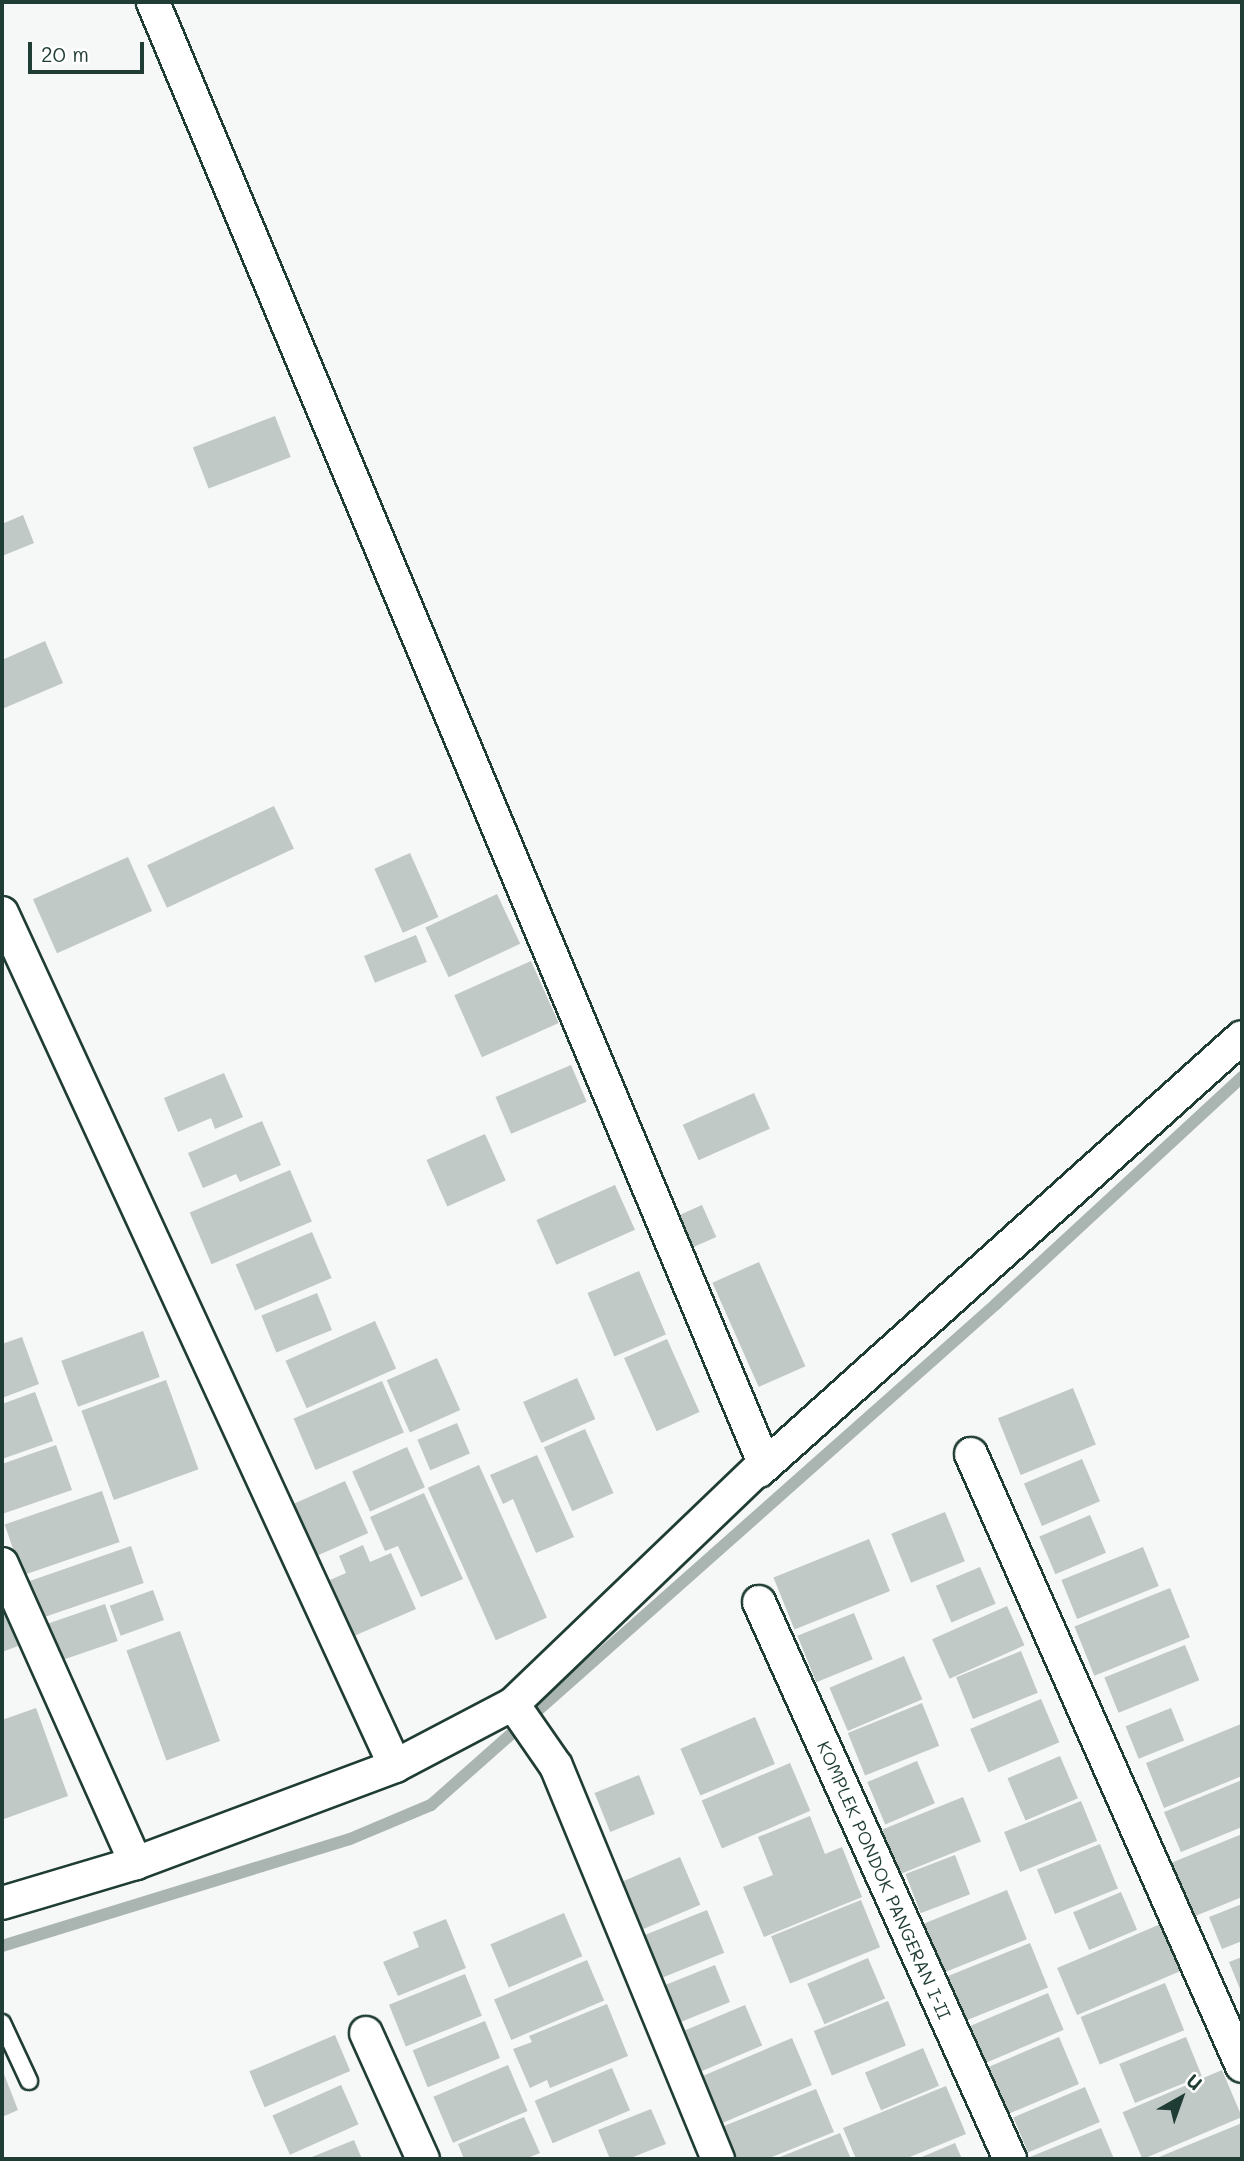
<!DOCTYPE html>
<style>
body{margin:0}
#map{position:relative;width:1244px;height:2161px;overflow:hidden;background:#f6f7f7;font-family:Mali,sans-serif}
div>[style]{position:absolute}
.stream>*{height:12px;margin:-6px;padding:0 6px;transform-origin:6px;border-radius:6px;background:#aab5b1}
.building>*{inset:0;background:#c0c9c6;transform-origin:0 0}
.roads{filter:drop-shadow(2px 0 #1f3d34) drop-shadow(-2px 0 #1f3d34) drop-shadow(0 2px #1f3d34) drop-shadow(0 -2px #1f3d34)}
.lane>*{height:16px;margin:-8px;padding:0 8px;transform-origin:8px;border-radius:8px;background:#fff}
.street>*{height:32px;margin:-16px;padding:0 16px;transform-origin:16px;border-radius:16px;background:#fff}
span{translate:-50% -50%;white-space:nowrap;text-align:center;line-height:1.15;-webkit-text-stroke:5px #fff;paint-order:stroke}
.street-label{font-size:18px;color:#1f3d34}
.frame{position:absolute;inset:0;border:4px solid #1f3d34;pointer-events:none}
.north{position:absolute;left:1146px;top:2063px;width:70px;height:70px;-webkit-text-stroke:5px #fff;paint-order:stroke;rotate:40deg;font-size:19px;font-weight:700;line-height:28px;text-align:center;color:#1f3d34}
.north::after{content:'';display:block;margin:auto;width:24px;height:32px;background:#1f3d34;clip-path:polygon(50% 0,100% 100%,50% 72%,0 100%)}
.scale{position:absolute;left:28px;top:42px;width:116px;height:32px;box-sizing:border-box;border:4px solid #1f3d34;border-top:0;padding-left:9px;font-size:21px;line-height:24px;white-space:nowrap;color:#1f3d34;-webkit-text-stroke:5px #fff;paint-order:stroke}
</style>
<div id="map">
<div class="stream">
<div style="left:2px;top:1946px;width:364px;rotate:-17.1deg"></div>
<div style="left:350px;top:1839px;width:88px;rotate:-22.8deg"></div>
<div style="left:431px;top:1805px;width:755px;rotate:-41.56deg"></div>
<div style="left:996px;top:1304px;width:335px;rotate:-42.7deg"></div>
</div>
<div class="building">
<div style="left:275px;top:416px;width:44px;height:88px;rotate:69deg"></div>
<div style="clip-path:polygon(23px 515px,34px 543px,2px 556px,2px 524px)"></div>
<div style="clip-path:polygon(45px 641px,63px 683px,2px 709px,2px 660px)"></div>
<div style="left:274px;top:806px;width:47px;height:140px;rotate:65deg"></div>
<div style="left:410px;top:853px;width:70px;height:39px;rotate:66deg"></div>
<div style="left:128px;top:857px;width:59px;height:104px;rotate:66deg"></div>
<div style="left:497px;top:894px;width:55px;height:79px;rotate:65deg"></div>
<div style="left:416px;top:935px;width:29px;height:56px;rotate:68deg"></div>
<div style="left:531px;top:961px;width:68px;height:84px;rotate:66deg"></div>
<div style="left:571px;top:1065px;width:40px;height:82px;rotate:67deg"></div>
<div style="clip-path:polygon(224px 1073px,243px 1117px,215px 1129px,211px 1118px,178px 1132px,164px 1098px)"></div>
<div style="left:754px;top:1093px;width:39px;height:78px;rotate:66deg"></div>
<div style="clip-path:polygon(262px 1121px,281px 1165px,240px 1182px,236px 1174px,203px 1188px,188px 1153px)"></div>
<div style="left:485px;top:1134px;width:51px;height:64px;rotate:66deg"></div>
<div style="left:290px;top:1170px;width:56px;height:109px;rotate:67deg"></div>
<div style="left:615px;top:1185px;width:49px;height:86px;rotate:66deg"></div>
<div style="left:702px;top:1205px;width:35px;height:36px;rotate:66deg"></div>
<div style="left:312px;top:1232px;width:50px;height:83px;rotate:67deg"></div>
<div style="left:759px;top:1262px;width:114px;height:51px;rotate:66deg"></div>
<div style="left:639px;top:1271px;width:69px;height:56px;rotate:67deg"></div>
<div style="left:317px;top:1293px;width:40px;height:60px;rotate:68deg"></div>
<div style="left:375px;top:1321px;width:52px;height:98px;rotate:66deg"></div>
<div style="left:143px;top:1331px;width:49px;height:87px;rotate:70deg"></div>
<div style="clip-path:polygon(22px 1337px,39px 1384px,2px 1398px,2px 1344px)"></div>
<div style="left:667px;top:1339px;width:80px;height:47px;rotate:66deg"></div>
<div style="left:437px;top:1358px;width:57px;height:55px;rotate:66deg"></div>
<div style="left:577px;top:1378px;width:45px;height:59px;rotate:66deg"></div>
<div style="left:166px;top:1380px;width:95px;height:90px;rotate:70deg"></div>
<div style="left:382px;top:1381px;width:56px;height:96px;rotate:67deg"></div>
<div style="left:1073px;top:1388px;width:61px;height:81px;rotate:68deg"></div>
<div style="clip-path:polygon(35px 1392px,53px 1441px,2px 1459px,2px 1404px)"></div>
<div style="left:457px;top:1423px;width:33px;height:43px;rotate:67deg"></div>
<div style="left:585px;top:1429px;width:70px;height:45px;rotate:66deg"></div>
<div style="clip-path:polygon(56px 1445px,72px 1490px,2px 1514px,2px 1464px)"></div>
<div style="left:407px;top:1447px;width:44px;height:60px;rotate:66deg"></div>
<div style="clip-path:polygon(537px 1455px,574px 1537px,536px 1553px,513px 1499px,503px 1504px,490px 1475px)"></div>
<div style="left:1082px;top:1459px;width:46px;height:63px;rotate:67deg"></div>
<div style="left:479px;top:1465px;width:167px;height:56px;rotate:66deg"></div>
<div style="left:345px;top:1481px;width:57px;height:59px;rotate:66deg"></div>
<div style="left:102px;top:1491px;width:54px;height:103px;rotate:71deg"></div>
<div style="clip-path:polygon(424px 1493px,463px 1579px,421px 1597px,398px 1546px,385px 1551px,370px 1517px)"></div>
<div style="left:945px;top:1512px;width:53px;height:58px;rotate:68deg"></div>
<div style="left:1090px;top:1515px;width:41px;height:55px;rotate:67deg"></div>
<div style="left:869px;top:1539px;width:56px;height:103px;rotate:68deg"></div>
<div style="clip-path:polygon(363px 1545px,370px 1562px,391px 1553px,416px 1609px,354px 1636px,330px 1580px,346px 1573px,339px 1556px)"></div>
<div style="left:131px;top:1546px;width:39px;height:111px;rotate:71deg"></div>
<div style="left:1143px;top:1547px;width:42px;height:88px;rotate:68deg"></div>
<div style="left:980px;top:1567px;width:40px;height:48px;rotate:67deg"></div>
<div style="left:1170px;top:1588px;width:53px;height:103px;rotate:68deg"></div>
<div style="left:153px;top:1590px;width:32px;height:46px;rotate:70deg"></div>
<div style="clip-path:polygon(2px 1604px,18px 1646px,2px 1652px)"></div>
<div style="left:105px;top:1604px;width:39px;height:67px;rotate:71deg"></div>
<div style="left:1007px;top:1606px;width:43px;height:82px;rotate:66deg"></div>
<div style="left:854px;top:1613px;width:50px;height:61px;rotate:68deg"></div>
<div style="left:180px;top:1631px;width:117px;height:57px;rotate:70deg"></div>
<div style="left:1185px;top:1645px;width:38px;height:87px;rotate:68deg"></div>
<div style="left:1021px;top:1651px;width:45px;height:70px;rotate:68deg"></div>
<div style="left:904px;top:1656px;width:47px;height:81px;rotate:67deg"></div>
<div style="left:1041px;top:1699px;width:47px;height:77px;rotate:67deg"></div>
<div style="left:922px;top:1703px;width:46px;height:80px;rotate:68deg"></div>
<div style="clip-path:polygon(36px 1708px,68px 1796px,4px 1819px,2px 1720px)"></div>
<div style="left:1171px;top:1708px;width:35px;height:49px;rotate:68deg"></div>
<div style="left:755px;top:1717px;width:51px;height:81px;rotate:67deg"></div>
<div style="clip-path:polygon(1241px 1724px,1242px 1776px,1164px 1808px,1146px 1763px)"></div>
<div style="left:1060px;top:1756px;width:46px;height:57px;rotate:67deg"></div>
<div style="left:917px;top:1761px;width:46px;height:54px;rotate:67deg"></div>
<div style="left:790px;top:1763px;width:52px;height:96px;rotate:67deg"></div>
<div style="left:639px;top:1775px;width:42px;height:48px;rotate:68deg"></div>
<div style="clip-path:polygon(1242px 1780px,1242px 1827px,1181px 1852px,1164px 1812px)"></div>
<div style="left:963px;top:1797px;width:48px;height:87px;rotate:68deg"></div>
<div style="left:1081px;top:1801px;width:43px;height:83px;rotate:68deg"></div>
<div style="clip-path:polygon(810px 1816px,825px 1854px,842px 1847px,862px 1897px,764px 1937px,743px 1887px,773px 1875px,758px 1837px)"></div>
<div style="clip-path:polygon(1242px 1834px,1242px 1897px,1188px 1919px,1166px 1865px)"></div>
<div style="left:1100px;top:1844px;width:48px;height:68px;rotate:68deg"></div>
<div style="left:955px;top:1855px;width:42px;height:53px;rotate:69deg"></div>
<div style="left:680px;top:1857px;width:52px;height:72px;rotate:67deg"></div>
<div style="left:1007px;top:1890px;width:53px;height:100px;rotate:68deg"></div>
<div style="left:1121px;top:1892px;width:41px;height:52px;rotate:67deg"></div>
<div style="left:861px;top:1900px;width:51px;height:97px;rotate:68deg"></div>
<div style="clip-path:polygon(1242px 1904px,1242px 1941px,1222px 1949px,1209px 1917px)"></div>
<div style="left:707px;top:1910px;width:46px;height:77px;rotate:68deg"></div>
<div style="left:564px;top:1913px;width:47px;height:80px;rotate:67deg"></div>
<div style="clip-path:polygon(446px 1919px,466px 1968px,398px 1996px,383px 1962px,419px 1947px,413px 1932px)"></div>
<div style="left:1163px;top:1923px;width:51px;height:115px;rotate:67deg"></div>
<div style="left:1030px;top:1943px;width:48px;height:101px;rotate:68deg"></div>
<div style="clip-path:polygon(1242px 1957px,1242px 1994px,1229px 1962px)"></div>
<div style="left:868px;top:1958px;width:44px;height:66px;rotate:67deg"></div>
<div style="left:587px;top:1960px;width:44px;height:101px;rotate:67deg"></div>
<div style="left:715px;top:1965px;width:40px;height:53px;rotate:68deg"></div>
<div style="left:465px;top:1974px;width:45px;height:82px;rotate:68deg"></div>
<div style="left:1165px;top:1983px;width:51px;height:91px;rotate:68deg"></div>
<div style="left:1048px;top:1993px;width:40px;height:98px;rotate:67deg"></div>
<div style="left:888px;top:2001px;width:48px;height:80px;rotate:68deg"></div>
<div style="clip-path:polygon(607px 2004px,628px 2056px,550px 2088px,547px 2080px,530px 2088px,513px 2049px,532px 2042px,529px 2036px)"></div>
<div style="left:745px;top:2005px;width:44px;height:68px;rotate:67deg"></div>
<div style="left:485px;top:2021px;width:40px;height:78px;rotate:68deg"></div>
<div style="left:335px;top:2035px;width:39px;height:93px;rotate:67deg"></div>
<div style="left:1059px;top:2037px;width:51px;height:89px;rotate:67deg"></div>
<div style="left:1186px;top:2037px;width:42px;height:72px;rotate:68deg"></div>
<div style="left:792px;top:2038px;width:51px;height:108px;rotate:67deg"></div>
<div style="left:923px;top:2048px;width:41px;height:63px;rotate:67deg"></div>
<div style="left:508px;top:2065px;width:50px;height:81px;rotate:67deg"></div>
<div style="left:612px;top:2068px;width:46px;height:84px;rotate:67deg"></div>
<div style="clip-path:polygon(2px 2069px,18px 2110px,2px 2117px)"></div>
<div style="left:1222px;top:2070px;width:51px;height:108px;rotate:67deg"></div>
<div style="left:341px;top:2085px;width:43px;height:75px;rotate:66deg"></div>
<div style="clip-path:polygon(946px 2086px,966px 2134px,905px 2159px,856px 2159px,843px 2128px)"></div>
<div style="left:1085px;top:2087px;width:38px;height:78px;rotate:67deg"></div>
<div style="clip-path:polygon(816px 2089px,834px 2132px,767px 2159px,726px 2159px,714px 2130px)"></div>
<div style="clip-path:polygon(651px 2109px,666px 2144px,628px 2159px,610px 2159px,598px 2130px)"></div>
<div style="clip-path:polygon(524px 2117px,540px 2153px,525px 2159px,464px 2159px,458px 2144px)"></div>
<div style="clip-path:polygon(1242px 2123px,1242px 2159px,1154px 2159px)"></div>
<div style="clip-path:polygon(1101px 2128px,1114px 2159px,1025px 2159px)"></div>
<div style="clip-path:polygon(840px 2133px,851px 2159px,775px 2159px)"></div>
<div style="clip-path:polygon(354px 2140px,362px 2159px,307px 2159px)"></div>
<div style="clip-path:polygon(955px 2143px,962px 2159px,917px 2159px)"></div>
</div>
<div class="roads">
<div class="lane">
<div style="left:2px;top:2023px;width:64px;rotate:65deg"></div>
</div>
<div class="street">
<div style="left:2px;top:913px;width:939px;rotate:65.26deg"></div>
<div style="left:971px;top:1454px;width:669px;rotate:66.12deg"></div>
<div style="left:759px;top:1471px;width:649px;rotate:-41.94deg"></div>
<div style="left:2px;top:1564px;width:328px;rotate:65.9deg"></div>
<div style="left:759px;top:1602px;width:611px;rotate:65.74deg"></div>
<div style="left:513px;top:1704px;width:75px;rotate:55.3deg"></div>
<div style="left:556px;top:1766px;width:425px;rotate:67.6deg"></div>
<div style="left:2px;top:1903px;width:140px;rotate:-16.6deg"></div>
<div style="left:136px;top:1863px;width:277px;rotate:-20.5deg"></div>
<div style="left:395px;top:1766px;width:133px;rotate:-27.7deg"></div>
<div style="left:513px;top:1704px;width:348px;rotate:-43.8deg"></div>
<div style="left:764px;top:1463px;width:1584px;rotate:-112.7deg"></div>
<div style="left:366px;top:2033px;width:138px;rotate:65.7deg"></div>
</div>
</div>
<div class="street-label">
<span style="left:884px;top:1880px;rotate:66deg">KOMPLEK PONDOK PANGERAN I-II</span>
</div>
<div class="frame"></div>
<div class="north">U</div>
<div class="scale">20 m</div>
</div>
